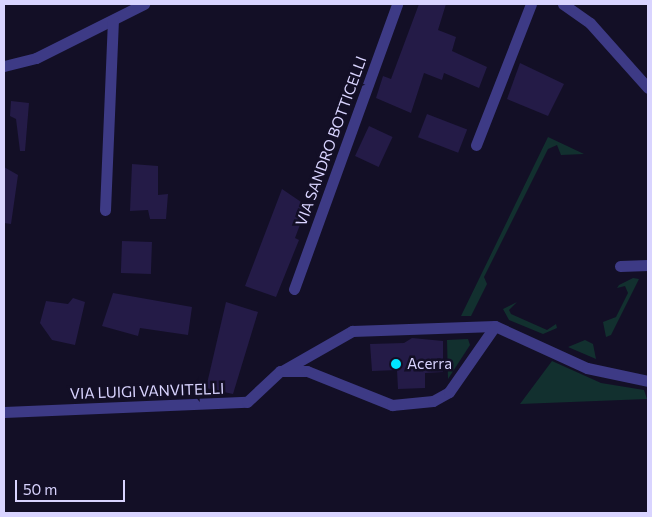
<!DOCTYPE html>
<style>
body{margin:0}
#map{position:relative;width:652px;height:517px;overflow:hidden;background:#130f26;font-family:Commissioner,sans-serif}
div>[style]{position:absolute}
.green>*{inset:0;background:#12302f}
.building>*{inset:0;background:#241b47;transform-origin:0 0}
.street>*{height:11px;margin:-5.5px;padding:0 5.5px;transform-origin:5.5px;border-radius:5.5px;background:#3d3a85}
.dots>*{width:14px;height:14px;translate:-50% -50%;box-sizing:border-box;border:2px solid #130f26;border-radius:50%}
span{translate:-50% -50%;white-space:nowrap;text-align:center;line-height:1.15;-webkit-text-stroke:5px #130f26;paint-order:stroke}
.street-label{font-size:15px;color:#d9d4ff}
.poi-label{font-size:15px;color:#d9d4ff}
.left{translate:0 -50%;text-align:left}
.frame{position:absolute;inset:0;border:5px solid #d9d4ff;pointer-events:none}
.scale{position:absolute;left:15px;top:480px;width:110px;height:22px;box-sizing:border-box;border:2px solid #d9d4ff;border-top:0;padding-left:6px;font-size:15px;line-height:18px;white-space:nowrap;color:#d9d4ff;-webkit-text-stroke:4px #130f26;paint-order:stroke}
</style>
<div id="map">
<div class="green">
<div style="clip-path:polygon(548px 137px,584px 154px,561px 155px,557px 145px,548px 149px,484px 277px,487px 284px,471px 316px,461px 316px)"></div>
<div style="clip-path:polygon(633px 278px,639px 279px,611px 335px,606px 337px,603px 322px,616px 317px,628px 293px,625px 286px,617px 288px,619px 285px)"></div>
<div style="clip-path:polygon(517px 302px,509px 310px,511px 314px,547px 330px,556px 324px,557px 328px,543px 334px,509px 320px,503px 309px)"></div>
<div style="clip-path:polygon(468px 339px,470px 345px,448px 379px,447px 340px)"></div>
<div style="clip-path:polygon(585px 340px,593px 344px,596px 359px,568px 347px)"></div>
<div style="clip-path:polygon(552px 361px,601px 383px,644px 390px,647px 399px,520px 404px)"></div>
</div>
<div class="building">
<div style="clip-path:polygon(419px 4px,446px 4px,438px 30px,456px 37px,452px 51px,487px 67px,479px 88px,444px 73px,442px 80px,424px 73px,411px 113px,376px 98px,383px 76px,391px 79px)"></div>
<div style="clip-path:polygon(520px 63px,564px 84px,548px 116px,507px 99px)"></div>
<div style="clip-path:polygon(11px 101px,29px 103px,25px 151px,20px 151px,16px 119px,10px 116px)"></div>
<div style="left:427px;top:114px;width:43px;height:25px;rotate:21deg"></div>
<div style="left:369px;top:126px;width:26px;height:33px;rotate:25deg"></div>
<div style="clip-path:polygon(132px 164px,158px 166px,158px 195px,168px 194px,166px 219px,150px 219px,148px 210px,130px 211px)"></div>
<div style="clip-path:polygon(4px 167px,18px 175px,11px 224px,4px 223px)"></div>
<div style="clip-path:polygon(282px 189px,307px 206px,295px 238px,299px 240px,276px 297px,245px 286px)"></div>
<div style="left:122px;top:241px;width:30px;height:32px;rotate:2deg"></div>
<div style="clip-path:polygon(113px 293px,192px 307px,188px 335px,140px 328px,138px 336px,102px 326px)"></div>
<div style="clip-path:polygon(73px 298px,85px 302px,75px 345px,52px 340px,40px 323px,46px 301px,68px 304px)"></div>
<div style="clip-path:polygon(226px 302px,258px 312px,233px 394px,206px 388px)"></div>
<div style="clip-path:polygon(412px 338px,443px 341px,443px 372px,425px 373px,425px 388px,398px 389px,397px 370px,372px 371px,370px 344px,404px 343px)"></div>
</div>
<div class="street">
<div style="left:563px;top:4px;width:33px;rotate:35deg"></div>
<div style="left:590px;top:23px;width:87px;rotate:48.3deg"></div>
<div style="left:4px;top:66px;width:33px;rotate:-14deg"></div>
<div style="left:36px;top:58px;width:121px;rotate:-26.6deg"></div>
<div style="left:476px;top:145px;width:151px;rotate:-68.7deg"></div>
<div style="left:105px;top:210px;width:190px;rotate:-87.6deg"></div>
<div style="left:620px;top:266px;width:28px;rotate:-2deg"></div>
<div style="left:294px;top:289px;width:303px;rotate:-70.1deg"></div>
<div style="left:282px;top:371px;width:81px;rotate:-29.7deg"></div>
<div style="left:352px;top:331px;width:143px;rotate:-2deg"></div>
<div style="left:495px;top:326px;width:101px;rotate:24.5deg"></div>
<div style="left:587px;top:368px;width:62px;rotate:12deg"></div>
<div style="left:4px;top:412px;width:243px;rotate:-2.4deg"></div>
<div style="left:247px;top:402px;width:45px;rotate:-43.2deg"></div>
<div style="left:280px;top:371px;width:27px"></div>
<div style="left:307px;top:371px;width:92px;rotate:21.8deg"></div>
<div style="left:392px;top:405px;width:41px;rotate:-5.6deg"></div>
<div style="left:433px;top:401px;width:18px;rotate:-29deg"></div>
<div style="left:449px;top:392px;width:80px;rotate:-55.1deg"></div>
</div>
<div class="dots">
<div style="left:396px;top:364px;background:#00e5ff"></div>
</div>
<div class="street-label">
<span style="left:331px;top:141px;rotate:-70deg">VIA SANDRO BOTTICELLI</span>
<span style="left:147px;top:391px;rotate:-2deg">VIA LUIGI VANVITELLI</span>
</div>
<div class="poi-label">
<span class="left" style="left:407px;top:364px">Acerra</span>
</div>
<div class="frame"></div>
<div class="scale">50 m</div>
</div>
